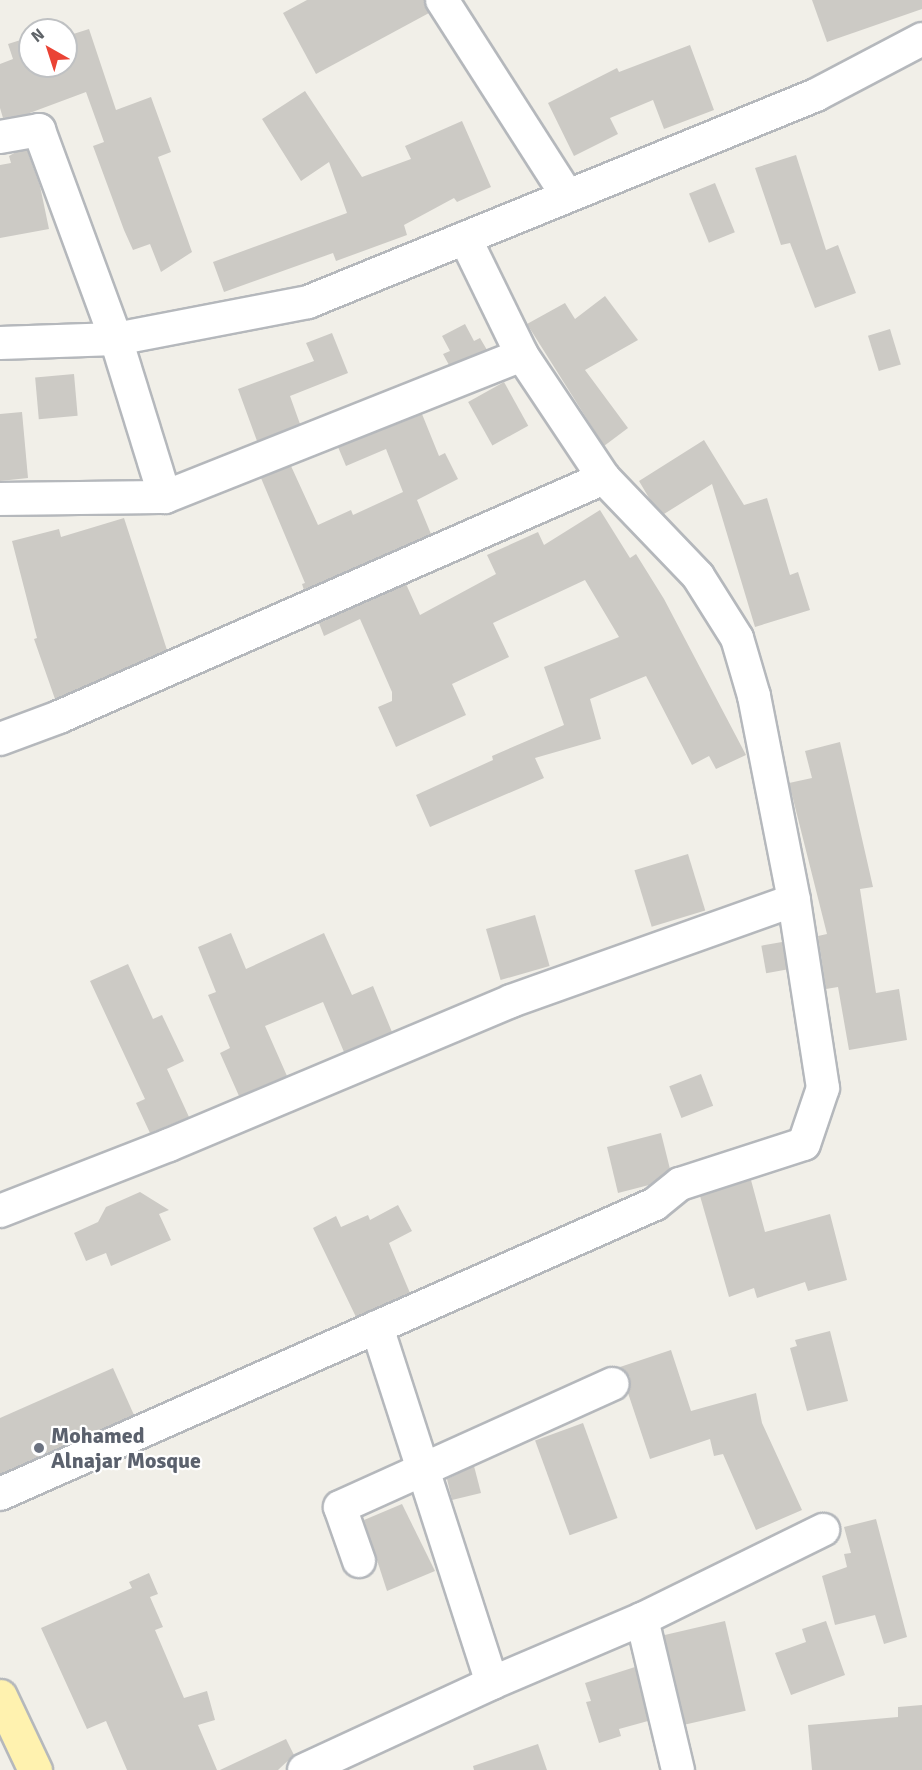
<!DOCTYPE html>
<style>
body{margin:0}
#map{position:relative;width:922px;height:1770px;overflow:hidden;background:#f1efe8;font-family:Signika,sans-serif}
div>[style]{position:absolute}
.building>*{inset:0;background:#cccac5;transform-origin:0 0}
.roads{filter:drop-shadow(2px 0 #b5b8bc) drop-shadow(-2px 0 #b5b8bc) drop-shadow(0 2px #b5b8bc) drop-shadow(0 -2px #b5b8bc)}
.minor>*{height:32px;margin:-16px;padding:0 16px;transform-origin:16px;border-radius:16px;background:#fff}
.major>*{height:33px;margin:-16.5px;padding:0 16.5px;transform-origin:16.5px;border-radius:16.5px;background:#fff2af}
.dots>*{width:16px;height:16px;translate:-50% -50%;box-sizing:border-box;border:3px solid #fff;border-radius:50%}
span{translate:-50% -50%;white-space:nowrap;text-align:center;line-height:1.15;-webkit-text-stroke:4.5px #fff;paint-order:stroke}
.worship-label{font-size:22px;color:#5b616d;font-weight:700}
.left{translate:0 -50%;text-align:left}
.north{position:absolute;left:18px;top:18px;width:60px;height:60px;box-sizing:border-box;background:#fff;border:2px solid #bfc1c3;border-radius:50%;rotate:321deg;font-size:16px;font-weight:700;line-height:24px;text-align:center;color:#5f6368}
.north::after{content:'';display:block;margin:auto;width:21px;height:27px;background:#ea4335;clip-path:polygon(50% 0,100% 100%,50% 72%,0 100%)}
</style>
<div id="map">
<div class="building">
<div style="clip-path:polygon(307px 0,424px 0,429px 13px,316px 74px,283px 13px)"></div>
<div style="clip-path:polygon(812px 0,922px 0,922px 9px,827px 42px)"></div>
<div style="clip-path:polygon(89px 29px,116px 110px,151px 97px,171px 152px,158px 157px,192px 252px,161px 272px,150px 244px,133px 250px,124px 230px,93px 146px,104px 142px,86px 92px,27px 114px,3px 118px,0 108px,0 64px,13px 59px,8px 44px,30px 37px,30px 66px,66px 66px,66px 31px,67px 36px)"></div>
<div style="clip-path:polygon(690px 45px,714px 110px,664px 129px,653px 100px,610px 118px,618px 134px,574px 156px,548px 103px,617px 68px,619px 72px)"></div>
<div style="clip-path:polygon(305px 91px,362px 177px,411px 159px,405px 146px,462px 121px,491px 187px,457px 202px,454px 198px,404px 225px,407px 235px,336px 261px,333px 253px,224px 292px,213px 262px,347px 213px,329px 162px,301px 181px,262px 119px)"></div>
<div style="clip-path:polygon(27px 150px,40px 186px,49px 229px,0 238px,0 165px,11px 163px,9px 156px,16px 152px)"></div>
<div style="clip-path:polygon(796px 155px,826px 250px,838px 245px,856px 293px,815px 308px,790px 243px,781px 245px,755px 168px)"></div>
<div style="left:715px;top:183px;width:53px;height:28px;rotate:68deg"></div>
<div style="clip-path:polygon(605px 296px,638px 340px,585px 370px,628px 428px,604px 446px,527px 324px,565px 303px,575px 319px)"></div>
<div style="clip-path:polygon(465px 324px,474px 341px,480px 338px,487px 350px,449px 365px,443px 354px,450px 351px,442px 336px)"></div>
<div style="left:890px;top:329px;width:37px;height:23px;rotate:73deg"></div>
<div style="clip-path:polygon(332px 333px,348px 373px,290px 396px,300px 424px,257px 441px,238px 389px,314px 361px,306px 343px)"></div>
<div style="left:74px;top:374px;width:42px;height:39px;rotate:85deg"></div>
<div style="left:504px;top:382px;width:50px;height:41px;rotate:61deg"></div>
<div style="clip-path:polygon(22px 412px,28px 478px,0 481px,0 414px)"></div>
<div style="clip-path:polygon(422px 414px,439px 456px,445px 453px,458px 479px,417px 500px,431px 534px,304px 590px,302px 584px,305px 583px,261px 478px,291px 466px,318px 525px,351px 510px,353px 515px,403px 492px,386px 449px,346px 466px,338px 447px)"></div>
<div style="clip-path:polygon(704px 440px,744px 505px,767px 498px,790px 575px,798px 572px,810px 610px,755px 627px,712px 484px,664px 514px,652px 503px,639px 481px)"></div>
<div style="clip-path:polygon(600px 510px,630px 558px,636px 554px,664px 599px,746px 755px,716px 769px,709px 756px,692px 765px,646px 676px,590px 699px,601px 739px,535px 758px,544px 778px,430px 827px,416px 795px,493px 760px,492px 756px,564px 725px,544px 667px,619px 637px,585px 580px,493px 623px,509px 657px,452px 684px,466px 715px,396px 747px,378px 707px,392px 701px,392px 692px,360px 619px,324px 636px,319px 623px,406px 584px,420px 615px,496px 574px,487px 555px,538px 532px,544px 545px)"></div>
<div style="clip-path:polygon(124px 518px,167px 650px,55px 699px,34px 639px,37px 638px,12px 541px,59px 529px,61px 537px)"></div>
<div style="clip-path:polygon(840px 742px,873px 887px,860px 889px,876px 993px,899px 989px,907px 1040px,849px 1050px,838px 987px,826px 989px,818px 936px,827px 934px,789px 783px,812px 778px,805px 751px)"></div>
<div style="left:688px;top:854px;width:59px;height:56px;rotate:73deg"></div>
<div style="left:535px;top:915px;width:53px;height:51px;rotate:74deg"></div>
<div style="clip-path:polygon(231px 933px,246px 969px,324px 933px,352px 995px,373px 986px,392px 1032px,344px 1052px,323px 1002px,265px 1026px,287px 1076px,239px 1096px,220px 1053px,230px 1048px,208px 995px,216px 992px,198px 947px)"></div>
<div style="left:782px;top:942px;width:28px;height:21px;rotate:80deg"></div>
<div style="clip-path:polygon(128px 964px,153px 1019px,162px 1015px,184px 1061px,167px 1069px,189px 1117px,150px 1133px,136px 1103px,145px 1099px,90px 981px)"></div>
<div style="left:701px;top:1074px;width:34px;height:34px;rotate:69deg"></div>
<div style="clip-path:polygon(661px 1133px,670px 1169px,649px 1185px,618px 1193px,607px 1147px)"></div>
<div style="clip-path:polygon(751px 1180px,765px 1232px,830px 1214px,847px 1280px,808px 1291px,805px 1282px,757px 1298px,754px 1288px,729px 1297px,700px 1196px)"></div>
<div style="clip-path:polygon(140px 1192px,169px 1210px,159px 1214px,171px 1240px,111px 1266px,106px 1253px,86px 1261px,74px 1233px,98px 1222px,106px 1207px)"></div>
<div style="clip-path:polygon(398px 1205px,412px 1231px,389px 1243px,410px 1293px,356px 1317px,313px 1228px,336px 1216px,341px 1227px,368px 1215px,370px 1220px)"></div>
<div style="clip-path:polygon(830px 1331px,848px 1401px,807px 1411px,790px 1348px,797px 1346px,795px 1340px)"></div>
<div style="clip-path:polygon(671px 1350px,691px 1411px,756px 1393px,762px 1423px,802px 1510px,756px 1530px,723px 1454px,714px 1456px,710px 1439px,650px 1459px,628px 1393px,630px 1377px,620px 1367px)"></div>
<div style="clip-path:polygon(113px 1368px,134px 1415px,0 1474px,0 1418px)"></div>
<div style="left:583px;top:1423px;width:101px;height:51px;rotate:70deg"></div>
<div style="clip-path:polygon(474px 1466px,481px 1493px,452px 1500px,447px 1479px)"></div>
<div style="clip-path:polygon(402px 1504px,435px 1571px,387px 1591px,364px 1520px)"></div>
<div style="clip-path:polygon(876px 1519px,907px 1637px,884px 1644px,875px 1615px,835px 1625px,822px 1576px,847px 1567px,844px 1554px,851px 1553px,844px 1527px)"></div>
<div style="clip-path:polygon(149px 1573px,158px 1594px,150px 1597px,163px 1627px,155px 1630px,184px 1698px,207px 1691px,215px 1720px,198px 1725px,217px 1770px,127px 1770px,106px 1721px,87px 1729px,41px 1628px,132px 1588px,129px 1582px)"></div>
<div style="left:725px;top:1621px;width:92px;height:63px;rotate:77deg"></div>
<div style="clip-path:polygon(826px 1621px,845px 1675px,791px 1695px,775px 1653px,806px 1642px,802px 1629px)"></div>
<div style="clip-path:polygon(635px 1667px,648px 1721px,619px 1729px,621px 1736px,599px 1743px,586px 1702px,591px 1701px,585px 1683px)"></div>
<div style="clip-path:polygon(922px 1705px,922px 1770px,812px 1770px,808px 1725px,898px 1717px,898px 1707px)"></div>
<div style="clip-path:polygon(286px 1739px,294px 1755px,278px 1770px,220px 1770px)"></div>
<div style="clip-path:polygon(538px 1744px,547px 1770px,474px 1770px,473px 1766px)"></div>
</div>
<div class="roads">
<div class="minor">
<div style="left:442px;top:0;width:230px;rotate:57.4deg"></div>
<div style="left:0;top:137px;width:40px;rotate:-10deg"></div>
<div style="left:39px;top:130px;width:223px;rotate:69.8deg"></div>
<div style="left:116px;top:339px;width:196px;rotate:-10.9deg"></div>
<div style="left:308px;top:302px;width:549px;rotate:-22.17deg"></div>
<div style="left:816px;top:95px;width:120px;rotate:-27.8deg"></div>
<div style="left:0;top:343px;width:116px;rotate:-2deg"></div>
<div style="left:116px;top:339px;width:165px;rotate:72.8deg"></div>
<div style="left:0;top:499px;width:165px;rotate:-0.7deg"></div>
<div style="left:165px;top:497px;width:384px;rotate:-21.7deg"></div>
<div style="left:0;top:739px;width:63px;rotate:-20.4deg"></div>
<div style="left:59px;top:717px;width:595px;rotate:-23.68deg"></div>
<div style="left:0;top:1211px;width:181px;rotate:-21.3deg"></div>
<div style="left:169px;top:1145px;width:371px;rotate:-22.8deg"></div>
<div style="left:511px;top:1001px;width:300px;rotate:-19.6deg"></div>
<div style="left:377px;top:1327px;width:374px;rotate:72.1deg"></div>
<div style="left:0;top:1494px;width:716px;rotate:-23.88deg"></div>
<div style="left:655px;top:1204px;width:32px;rotate:-39deg"></div>
<div style="left:680px;top:1184px;width:130px;rotate:-17.9deg"></div>
<div style="left:804px;top:1144px;width:59px;rotate:-71.3deg"></div>
<div style="left:823px;top:1088px;width:190px;rotate:-98.8deg"></div>
<div style="left:794px;top:900px;width:208px;rotate:-101.1deg"></div>
<div style="left:754px;top:696px;width:60px;rotate:-106.3deg"></div>
<div style="left:737px;top:638px;width:73px;rotate:-122.2deg"></div>
<div style="left:698px;top:576px;width:136px;rotate:-133.8deg"></div>
<div style="left:604px;top:478px;width:148px;rotate:-123.7deg"></div>
<div style="left:522px;top:355px;width:130px;rotate:-116deg"></div>
<div style="left:359px;top:1561px;width:57px;rotate:-109.4deg"></div>
<div style="left:340px;top:1507px;width:299px;rotate:-24.3deg"></div>
<div style="left:642px;top:1619px;width:155px;rotate:76.6deg"></div>
<div style="left:304px;top:1770px;width:207px;rotate:-24.8deg"></div>
<div style="left:492px;top:1683px;width:163px;rotate:-23.1deg"></div>
<div style="left:642px;top:1619px;width:202px;rotate:-26.2deg"></div>
</div>
<div class="major">
<div style="left:0;top:1696px;width:82px;rotate:64.7deg"></div>
</div>
</div>
<div class="dots">
<div style="left:39px;top:1448px;background:#6b7280"></div>
</div>
<div class="worship-label">
<span class="left" style="left:51px;top:1448px">Mohamed<br>Alnajar Mosque</span>
</div>
<div class="north">N</div>
</div>
